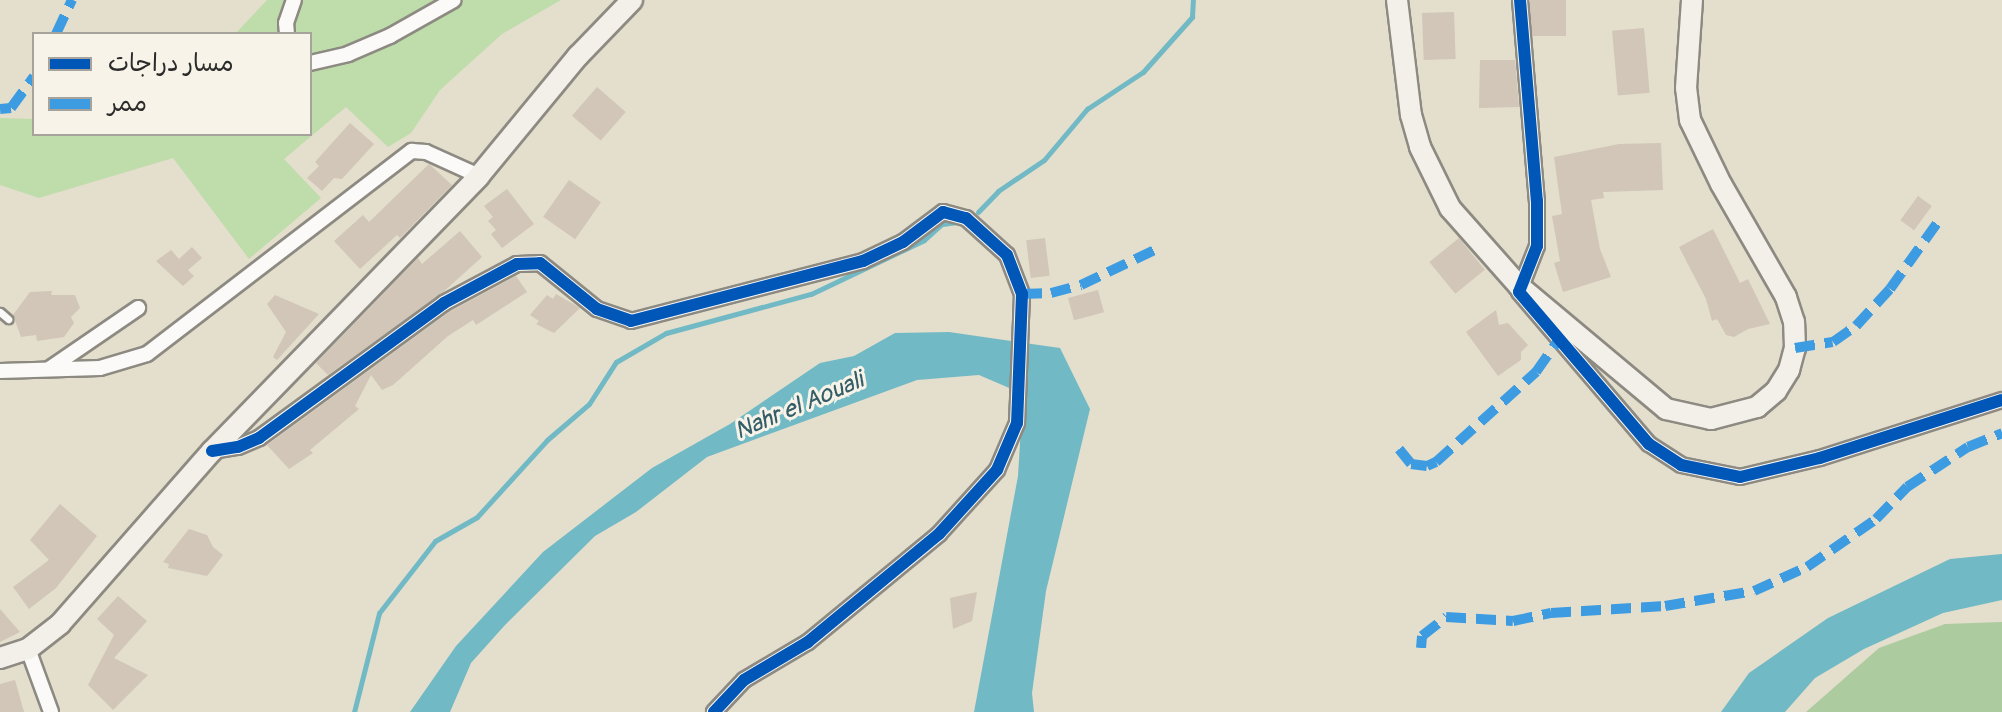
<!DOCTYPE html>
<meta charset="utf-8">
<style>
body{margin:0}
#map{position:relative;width:2002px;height:712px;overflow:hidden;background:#e4decd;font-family:Pangolin,"Playpen Sans Arabic",sans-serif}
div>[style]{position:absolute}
.green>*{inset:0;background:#beddab}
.forest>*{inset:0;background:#accb9f}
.water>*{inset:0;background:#71b9c4}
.stream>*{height:5px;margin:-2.5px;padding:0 2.5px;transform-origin:2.5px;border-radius:2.5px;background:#71b9c4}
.building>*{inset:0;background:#d1c6b7;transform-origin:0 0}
.roads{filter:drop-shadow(2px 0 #8d8a82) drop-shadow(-2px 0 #8d8a82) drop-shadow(0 2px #8d8a82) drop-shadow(0 -2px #8d8a82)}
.service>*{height:7px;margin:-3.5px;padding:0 3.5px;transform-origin:3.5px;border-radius:3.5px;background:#fbfaf8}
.minor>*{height:14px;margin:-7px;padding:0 7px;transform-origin:7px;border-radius:7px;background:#fbfaf8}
.secondary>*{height:20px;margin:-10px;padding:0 10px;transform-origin:10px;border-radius:10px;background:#f3f0e9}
.quiet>*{height:10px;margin-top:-5px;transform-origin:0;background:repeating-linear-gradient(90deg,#3d9ce1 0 20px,transparent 0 30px)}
.cycleway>*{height:12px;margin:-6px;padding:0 6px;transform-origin:6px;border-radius:6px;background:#0057b8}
span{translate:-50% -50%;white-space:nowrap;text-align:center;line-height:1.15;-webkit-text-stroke:6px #f7f3e8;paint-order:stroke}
.water-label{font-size:24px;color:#335d67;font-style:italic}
.legend{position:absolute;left:32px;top:32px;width:280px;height:104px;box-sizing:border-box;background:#f7f3e8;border:2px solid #a5a39c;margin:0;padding:10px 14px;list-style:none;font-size:24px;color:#2b2b2b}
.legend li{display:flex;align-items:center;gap:16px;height:40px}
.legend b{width:40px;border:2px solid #a5a39c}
</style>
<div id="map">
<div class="green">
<div style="clip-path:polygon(267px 0,561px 0,502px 34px,440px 90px,411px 133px,388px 147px,346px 107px,284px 159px,321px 198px,249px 259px,173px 158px,39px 198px,0 185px,0 118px,34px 119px,34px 134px,310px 134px,310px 34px,235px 34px)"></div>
</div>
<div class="forest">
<div style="clip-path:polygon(2002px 622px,2002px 712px,1806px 712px,1879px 648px,1945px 624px)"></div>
</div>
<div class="water">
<div style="clip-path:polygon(949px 332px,1060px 348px,1090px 409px,1046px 591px,1032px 693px,1034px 712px,974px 712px,1018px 476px,1023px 394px,979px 375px,917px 380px,707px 457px,636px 512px,595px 536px,505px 625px,471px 663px,450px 712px,410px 712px,456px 646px,543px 552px,652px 468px,730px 424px,820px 363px,854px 356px,895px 333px)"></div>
<div style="clip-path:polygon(2002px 554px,2002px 600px,1943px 613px,1864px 649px,1815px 678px,1785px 712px,1721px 712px,1749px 673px,1828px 618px,1950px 559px)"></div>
</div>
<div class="stream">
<div style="left:978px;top:212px;width:29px;rotate:-46deg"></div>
<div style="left:998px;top:191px;width:55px;rotate:-34deg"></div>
<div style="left:1044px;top:160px;width:67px;rotate:-49.9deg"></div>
<div style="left:1087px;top:109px;width:67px;rotate:-33.5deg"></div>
<div style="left:1143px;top:72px;width:74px;rotate:-48.3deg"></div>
<div style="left:1192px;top:17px;width:17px;rotate:-87deg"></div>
<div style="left:354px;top:712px;width:102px;rotate:-75.8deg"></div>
<div style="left:379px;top:613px;width:91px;rotate:-52.1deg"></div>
<div style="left:435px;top:541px;width:48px;rotate:-29.7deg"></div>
<div style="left:477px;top:517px;width:104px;rotate:-47.7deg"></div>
<div style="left:547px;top:440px;width:55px;rotate:-40.6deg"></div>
<div style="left:589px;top:404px;width:50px;rotate:-57.3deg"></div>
<div style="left:616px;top:362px;width:58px;rotate:-30.1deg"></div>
<div style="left:666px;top:333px;width:150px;rotate:-15.1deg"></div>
<div style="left:811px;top:294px;width:125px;rotate:-25.5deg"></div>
<div style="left:924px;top:240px;width:24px;rotate:-42deg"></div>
<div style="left:942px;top:224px;width:15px;rotate:-8deg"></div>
</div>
<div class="building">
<div style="left:1530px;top:0;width:36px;height:36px"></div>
<div style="left:1454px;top:12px;width:47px;height:32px;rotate:88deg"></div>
<div style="left:1644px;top:28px;width:65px;height:32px;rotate:85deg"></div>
<div style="clip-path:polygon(1480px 60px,1515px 60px,1519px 107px,1479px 108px)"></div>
<div style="left:597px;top:87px;width:38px;height:38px;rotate:41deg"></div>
<div style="clip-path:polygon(350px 123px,374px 144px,342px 179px,334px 178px,322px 191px,307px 178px,319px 166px,315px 162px)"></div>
<div style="clip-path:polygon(1661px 143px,1663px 190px,1603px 192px,1604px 198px,1591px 200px,1600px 249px,1611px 277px,1563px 292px,1554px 263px,1560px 261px,1552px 216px,1562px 214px,1554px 157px,1619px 144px)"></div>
<div style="clip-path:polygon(429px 164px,452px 185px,400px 238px,397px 235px,360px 269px,334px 241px,363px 215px,369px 222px)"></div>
<div style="left:569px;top:180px;width:39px;height:45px;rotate:35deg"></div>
<div style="clip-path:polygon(507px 189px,534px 224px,502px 248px,491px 234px,496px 230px,488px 221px,493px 217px,484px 206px)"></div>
<div style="left:1918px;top:196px;width:17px;height:30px;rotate:36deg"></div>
<div style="clip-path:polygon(1713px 229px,1740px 283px,1748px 279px,1770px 324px,1748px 329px,1734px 337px,1726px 335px,1717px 319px,1712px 321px,1706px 299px,1679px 247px)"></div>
<div style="clip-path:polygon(460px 231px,482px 257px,441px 294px,328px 375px,316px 363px,418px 258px,422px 264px)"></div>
<div style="left:1045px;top:238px;width:38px;height:19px;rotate:83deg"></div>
<div style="left:1459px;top:238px;width:41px;height:38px;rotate:51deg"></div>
<div style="clip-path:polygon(192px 247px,202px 258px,188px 270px,194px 276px,183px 286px,156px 261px,171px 250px,179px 259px)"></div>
<div style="clip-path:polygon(516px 276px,527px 292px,476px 325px,473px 320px,448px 336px,393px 385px,382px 390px,371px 375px,355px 406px,359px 409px,310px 450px,313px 453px,289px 469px,267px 445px,449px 312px)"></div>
<div style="left:1098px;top:290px;width:23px;height:31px;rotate:75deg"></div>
<div style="clip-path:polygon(52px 291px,51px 295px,75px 295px,80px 308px,71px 317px,74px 323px,64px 337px,37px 341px,36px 335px,21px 337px,13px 315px,30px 292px)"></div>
<div style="clip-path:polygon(556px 294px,580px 308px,554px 333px,536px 324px,539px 321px,530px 315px,547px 295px,553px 299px)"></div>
<div style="clip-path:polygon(275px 295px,319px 314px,277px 360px,273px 357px,286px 332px,267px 304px)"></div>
<div style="clip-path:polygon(1496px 310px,1499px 325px,1508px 323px,1528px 345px,1521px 352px,1521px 360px,1498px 376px,1466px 332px)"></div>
<div style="clip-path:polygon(60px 504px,97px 536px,56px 588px,29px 609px,13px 587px,49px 560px,30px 540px)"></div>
<div style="clip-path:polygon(189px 529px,207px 535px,213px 547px,223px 555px,207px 576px,168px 568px,169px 564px,163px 562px)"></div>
<div style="clip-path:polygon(977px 592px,972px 621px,953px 629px,950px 598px)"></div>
<div style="clip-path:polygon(118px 596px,147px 621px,114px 658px,148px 675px,113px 710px,88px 685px,114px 635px,97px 619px)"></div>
<div style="clip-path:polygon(0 609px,20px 632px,0 642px)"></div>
<div style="clip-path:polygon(15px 680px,24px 712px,0 712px,0 684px)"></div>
</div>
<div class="roads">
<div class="service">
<div style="left:0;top:312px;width:11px;rotate:41deg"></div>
</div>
<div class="minor">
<div style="left:1520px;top:0;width:202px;rotate:85.2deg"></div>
<div style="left:1537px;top:201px;width:45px;rotate:90deg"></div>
<div style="left:1537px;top:246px;width:49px;rotate:111.4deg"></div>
<div style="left:1519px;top:292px;width:200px;rotate:49.5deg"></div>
<div style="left:1649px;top:444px;width:38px;rotate:33deg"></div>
<div style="left:1681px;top:465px;width:60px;rotate:11.5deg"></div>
<div style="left:1740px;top:477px;width:82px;rotate:-13.4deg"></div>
<div style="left:1820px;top:458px;width:191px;rotate:-17.7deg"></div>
<div style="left:287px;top:34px;width:11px;rotate:-95deg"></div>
<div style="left:286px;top:23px;width:24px;rotate:-71deg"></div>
<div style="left:310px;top:63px;width:39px;rotate:-13deg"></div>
<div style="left:348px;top:54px;width:46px;rotate:-23.2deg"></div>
<div style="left:390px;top:36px;width:73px;rotate:-29.4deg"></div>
<div style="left:49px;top:369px;width:108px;rotate:-34.4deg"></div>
<div style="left:0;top:371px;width:100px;rotate:-1.7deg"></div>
<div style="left:100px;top:368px;width:49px;rotate:-16.6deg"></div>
<div style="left:147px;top:354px;width:334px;rotate:-37.5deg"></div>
<div style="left:412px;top:151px;width:14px;rotate:4deg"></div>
<div style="left:426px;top:152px;width:58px;rotate:24.4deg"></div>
<div style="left:212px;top:451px;width:26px;rotate:-9deg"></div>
<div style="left:238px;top:447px;width:23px;rotate:-23deg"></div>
<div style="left:259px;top:438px;width:229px;rotate:-36.1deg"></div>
<div style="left:444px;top:303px;width:83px;rotate:-28.1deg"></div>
<div style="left:517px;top:264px;width:23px;rotate:-2deg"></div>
<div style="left:540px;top:263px;width:73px;rotate:38.9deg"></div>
<div style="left:597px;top:309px;width:36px;rotate:19deg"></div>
<div style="left:631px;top:321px;width:240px;rotate:-14.5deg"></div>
<div style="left:863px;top:261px;width:44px;rotate:-25.4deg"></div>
<div style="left:903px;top:242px;width:50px;rotate:-36.9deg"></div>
<div style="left:943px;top:212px;width:24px;rotate:15deg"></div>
<div style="left:966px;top:218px;width:55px;rotate:42.1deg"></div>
<div style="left:1007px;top:255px;width:42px;rotate:69deg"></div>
<div style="left:1022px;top:294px;width:129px;rotate:92.2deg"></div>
<div style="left:1017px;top:423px;width:51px;rotate:113.1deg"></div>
<div style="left:997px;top:470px;width:86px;rotate:132.2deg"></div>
<div style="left:939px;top:534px;width:170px;rotate:140.5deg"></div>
<div style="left:808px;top:642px;width:74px;rotate:149.3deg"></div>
<div style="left:744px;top:680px;width:44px;rotate:133.2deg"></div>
<div style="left:28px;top:649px;width:67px;rotate:69.9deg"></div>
</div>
<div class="secondary">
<div style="left:1397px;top:0;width:116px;rotate:83.1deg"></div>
<div style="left:1411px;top:115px;width:33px;rotate:74deg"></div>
<div style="left:1420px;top:147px;width:68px;rotate:63.8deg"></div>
<div style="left:1450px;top:208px;width:104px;rotate:48.5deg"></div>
<div style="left:1519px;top:286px;width:192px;rotate:39.9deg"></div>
<div style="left:1666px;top:409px;width:46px;rotate:12.5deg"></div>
<div style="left:1711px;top:419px;width:48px;rotate:-14.6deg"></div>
<div style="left:1757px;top:407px;width:25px;rotate:-40deg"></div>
<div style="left:1776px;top:391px;width:25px;rotate:-58deg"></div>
<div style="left:1789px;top:370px;width:23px;rotate:-75deg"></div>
<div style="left:1795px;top:348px;width:26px;rotate:-92deg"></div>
<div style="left:1794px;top:322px;width:26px;rotate:-108deg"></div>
<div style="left:1786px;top:297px;width:130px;rotate:-119.9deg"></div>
<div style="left:1721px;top:184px;width:71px;rotate:-115.8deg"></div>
<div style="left:1690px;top:120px;width:32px;rotate:-97deg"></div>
<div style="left:1686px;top:88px;width:88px;rotate:-86.1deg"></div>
<div style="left:0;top:658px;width:29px;rotate:-18deg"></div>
<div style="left:28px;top:649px;width:41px;rotate:-38deg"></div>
<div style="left:60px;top:624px;width:230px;rotate:-48.7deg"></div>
<div style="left:212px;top:451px;width:383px;rotate:-45.8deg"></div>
<div style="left:479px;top:176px;width:156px;rotate:-50.5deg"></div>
<div style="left:578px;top:56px;width:78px;rotate:-46deg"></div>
</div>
</div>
<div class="quiet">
<div style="left:56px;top:34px;width:38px;rotate:-65deg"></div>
<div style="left:0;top:109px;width:11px;rotate:-5deg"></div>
<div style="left:11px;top:108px;width:39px;rotate:-54deg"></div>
<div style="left:1022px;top:294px;width:29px;rotate:-2deg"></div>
<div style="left:1051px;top:293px;width:31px;rotate:-15deg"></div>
<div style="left:1081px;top:285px;width:89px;rotate:-25.4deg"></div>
<div style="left:1795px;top:348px;width:38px;rotate:-9deg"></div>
<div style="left:1833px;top:342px;width:28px;rotate:-35deg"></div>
<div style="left:1856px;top:326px;width:50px;rotate:-47.4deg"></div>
<div style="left:1890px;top:289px;width:81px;rotate:-54.5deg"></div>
<div style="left:1399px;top:449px;width:19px;rotate:51deg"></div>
<div style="left:1411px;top:464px;width:16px;rotate:7deg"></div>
<div style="left:1427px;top:466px;width:10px;rotate:-24deg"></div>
<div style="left:1436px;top:462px;width:135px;rotate:-42deg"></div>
<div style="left:1536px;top:372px;width:38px;rotate:-55deg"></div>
<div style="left:1421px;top:648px;width:12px;rotate:-85deg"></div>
<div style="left:1422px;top:636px;width:31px;rotate:-38deg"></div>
<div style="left:1446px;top:617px;width:67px;rotate:3.4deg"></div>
<div style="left:1513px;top:621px;width:39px;rotate:-12deg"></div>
<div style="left:1551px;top:613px;width:114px;rotate:-3.5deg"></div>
<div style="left:1665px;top:606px;width:90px;rotate:-9.6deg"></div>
<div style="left:1754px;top:591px;width:58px;rotate:-24.4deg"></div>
<div style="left:1807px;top:567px;width:84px;rotate:-34.8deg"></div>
<div style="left:1876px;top:519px;width:45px;rotate:-45.9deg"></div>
<div style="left:1907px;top:487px;width:73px;rotate:-33.3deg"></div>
<div style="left:1968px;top:447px;width:37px;rotate:-22deg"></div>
</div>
<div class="cycleway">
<div style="left:1520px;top:0;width:202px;rotate:85.2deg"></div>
<div style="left:1537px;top:201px;width:45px;rotate:90deg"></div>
<div style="left:1537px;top:246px;width:49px;rotate:111.4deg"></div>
<div style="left:1519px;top:292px;width:200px;rotate:49.5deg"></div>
<div style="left:1649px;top:444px;width:38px;rotate:33deg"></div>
<div style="left:1681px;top:465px;width:60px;rotate:11.5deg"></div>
<div style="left:1740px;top:477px;width:82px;rotate:-13.4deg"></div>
<div style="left:1820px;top:458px;width:191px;rotate:-17.7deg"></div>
<div style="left:212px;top:451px;width:26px;rotate:-9deg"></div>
<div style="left:238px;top:447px;width:23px;rotate:-23deg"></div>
<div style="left:259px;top:438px;width:229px;rotate:-36.1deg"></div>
<div style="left:444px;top:303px;width:83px;rotate:-28.1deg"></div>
<div style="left:517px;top:264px;width:23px;rotate:-2deg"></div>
<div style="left:540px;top:263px;width:73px;rotate:38.9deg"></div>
<div style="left:597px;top:309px;width:36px;rotate:19deg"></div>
<div style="left:631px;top:321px;width:240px;rotate:-14.5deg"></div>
<div style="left:863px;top:261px;width:44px;rotate:-25.4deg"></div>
<div style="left:903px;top:242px;width:50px;rotate:-36.9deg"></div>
<div style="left:943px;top:212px;width:24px;rotate:15deg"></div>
<div style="left:966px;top:218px;width:55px;rotate:42.1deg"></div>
<div style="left:1007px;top:255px;width:42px;rotate:69deg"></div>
<div style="left:1022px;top:294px;width:129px;rotate:92.2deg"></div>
<div style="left:1017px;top:423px;width:51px;rotate:113.1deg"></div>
<div style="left:997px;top:470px;width:86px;rotate:132.2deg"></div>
<div style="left:939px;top:534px;width:170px;rotate:140.5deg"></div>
<div style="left:808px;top:642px;width:74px;rotate:149.3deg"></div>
<div style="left:744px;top:680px;width:44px;rotate:133.2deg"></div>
</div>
<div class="water-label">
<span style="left:799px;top:406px;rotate:-23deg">Nahr el Aouali</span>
</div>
<ul class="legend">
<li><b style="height:10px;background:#0057b8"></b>مسار دراجات</li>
<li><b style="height:10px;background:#3d9ce1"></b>ممر</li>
</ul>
</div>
